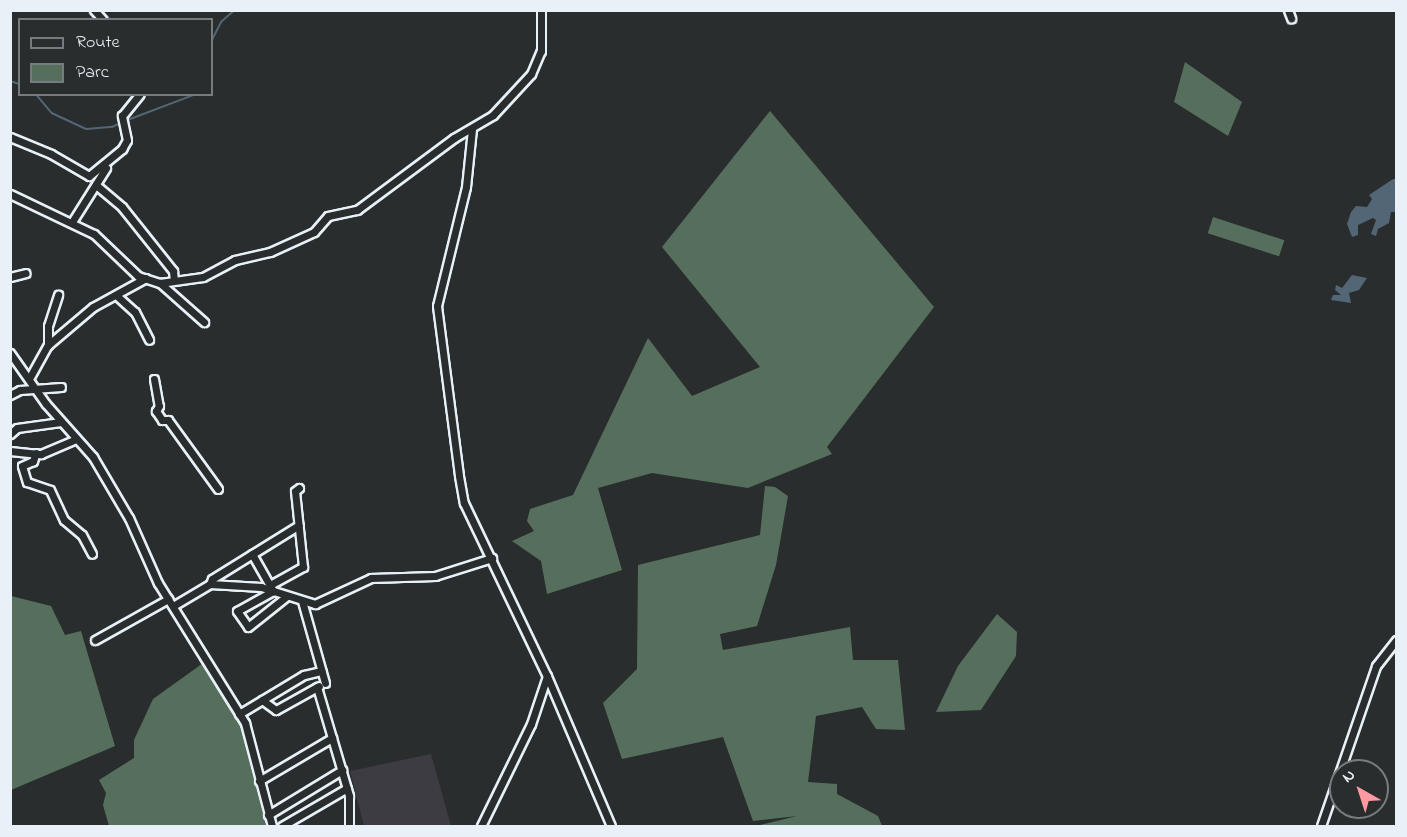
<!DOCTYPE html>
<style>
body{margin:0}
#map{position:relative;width:1407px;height:837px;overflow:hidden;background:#2a2d2e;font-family:"Indie Flower",sans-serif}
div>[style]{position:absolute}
.built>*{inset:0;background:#3d3c42}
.green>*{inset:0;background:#566f5d;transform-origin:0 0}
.water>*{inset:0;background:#536676}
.stream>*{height:1.5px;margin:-0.75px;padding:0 0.75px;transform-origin:0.75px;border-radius:0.75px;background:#536676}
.roads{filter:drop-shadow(2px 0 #e8f1f8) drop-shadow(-2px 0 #e8f1f8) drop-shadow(0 2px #e8f1f8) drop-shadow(0 -2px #e8f1f8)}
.minor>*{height:7px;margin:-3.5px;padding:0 3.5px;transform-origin:3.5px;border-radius:3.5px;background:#2a2d2e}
span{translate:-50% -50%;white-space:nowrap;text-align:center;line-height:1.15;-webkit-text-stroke:4.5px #2a2d2e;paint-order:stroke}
.frame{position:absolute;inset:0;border:12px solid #e8f1f8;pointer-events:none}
.legend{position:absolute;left:18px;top:18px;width:195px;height:78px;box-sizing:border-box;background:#2a2d2e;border:2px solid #767b7f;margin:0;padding:8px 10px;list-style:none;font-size:18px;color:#e8f1f8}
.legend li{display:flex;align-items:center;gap:12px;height:30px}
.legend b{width:30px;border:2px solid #767b7f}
.north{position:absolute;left:1329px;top:759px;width:60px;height:60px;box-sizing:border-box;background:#2a2d2e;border:2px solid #767b7f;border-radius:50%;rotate:321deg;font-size:16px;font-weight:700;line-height:24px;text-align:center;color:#e8f1f8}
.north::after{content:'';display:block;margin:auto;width:21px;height:27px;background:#ff9aa2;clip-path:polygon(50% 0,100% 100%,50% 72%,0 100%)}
</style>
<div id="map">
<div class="built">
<div style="clip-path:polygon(431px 754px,451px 826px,364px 826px,350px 771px)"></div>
</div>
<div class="green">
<div style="clip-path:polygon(1185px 62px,1242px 102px,1228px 136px,1174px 102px)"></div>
<div style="clip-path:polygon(770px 111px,934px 307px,827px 447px,832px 454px,748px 488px,652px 473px,598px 488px,622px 570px,547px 594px,541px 561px,512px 541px,534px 531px,527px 521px,530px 509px,573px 495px,648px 338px,692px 396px,760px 367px,662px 247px)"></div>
<div style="left:1213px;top:217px;width:75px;height:17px;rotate:18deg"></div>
<div style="clip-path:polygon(765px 486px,775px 487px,788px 496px,776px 565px,757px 626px,720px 634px,723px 650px,850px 627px,853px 660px,898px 660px,905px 730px,876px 729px,862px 707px,816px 716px,808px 782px,837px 784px,837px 794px,878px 816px,882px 826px,756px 826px,797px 816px,753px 821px,723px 737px,622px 759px,603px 703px,637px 669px,638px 565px,760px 535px)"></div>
<div style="clip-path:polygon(11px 596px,51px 606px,65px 635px,81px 631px,115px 746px,11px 790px)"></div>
<div style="clip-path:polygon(997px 614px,1017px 632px,1016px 656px,981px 710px,936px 712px,958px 666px)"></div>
<div style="clip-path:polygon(206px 661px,245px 723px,250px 740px,246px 748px,266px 826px,109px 826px,103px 805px,106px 793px,99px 780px,134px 758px,134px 740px,153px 699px)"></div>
</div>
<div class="water">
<div style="clip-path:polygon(1393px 179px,1396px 179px,1396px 212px,1391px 212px,1389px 223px,1378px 229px,1376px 236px,1371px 234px,1376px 220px,1373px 218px,1358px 225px,1358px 235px,1352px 237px,1347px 224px,1351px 212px,1356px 206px,1367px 207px,1372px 199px,1369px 195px)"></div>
<div style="clip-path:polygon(1352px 275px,1367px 278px,1359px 290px,1349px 293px,1351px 303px,1331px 300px,1333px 295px,1341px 295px,1335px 290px,1336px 285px,1342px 288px)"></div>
</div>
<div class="stream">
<div style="left:212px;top:40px;width:20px;rotate:-63deg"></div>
<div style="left:221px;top:22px;width:18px;rotate:-41deg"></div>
<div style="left:212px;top:59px;width:21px;rotate:90deg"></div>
<div style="left:10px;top:81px;width:10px;rotate:17deg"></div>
<div style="left:36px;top:94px;width:25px;rotate:50deg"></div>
<div style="left:52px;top:113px;width:38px;rotate:25deg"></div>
<div style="left:87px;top:129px;width:25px;rotate:-5deg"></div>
<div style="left:112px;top:127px;width:10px;rotate:-24deg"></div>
<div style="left:125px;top:121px;width:76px;rotate:-20.8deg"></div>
</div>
<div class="roads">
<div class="minor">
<div style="left:94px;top:10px;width:13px;rotate:48deg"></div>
<div style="left:1288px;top:10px;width:9px;rotate:69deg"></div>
<div style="left:472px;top:129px;width:58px;rotate:95.9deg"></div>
<div style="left:466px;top:187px;width:122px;rotate:103.7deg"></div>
<div style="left:437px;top:306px;width:171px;rotate:82.6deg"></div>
<div style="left:459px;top:476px;width:27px;rotate:80deg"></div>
<div style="left:464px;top:503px;width:192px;rotate:64.4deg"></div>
<div style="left:547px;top:676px;width:51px;rotate:108.4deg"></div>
<div style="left:531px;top:724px;width:114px;rotate:116.1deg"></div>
<div style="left:10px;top:137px;width:44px;rotate:22.5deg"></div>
<div style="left:51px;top:154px;width:44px;rotate:30.1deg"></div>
<div style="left:89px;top:176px;width:43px;rotate:-39.3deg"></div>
<div style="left:122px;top:149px;width:10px;rotate:-61deg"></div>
<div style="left:127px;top:140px;width:25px;rotate:-102deg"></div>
<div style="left:122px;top:116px;width:28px;rotate:-51deg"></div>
<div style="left:96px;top:185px;width:34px;rotate:40deg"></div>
<div style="left:122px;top:207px;width:82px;rotate:51.4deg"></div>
<div style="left:173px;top:271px;width:9px;rotate:84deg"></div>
<div style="left:10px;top:194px;width:93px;rotate:25.5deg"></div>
<div style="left:94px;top:234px;width:61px;rotate:43.7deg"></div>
<div style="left:138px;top:276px;width:23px;rotate:18deg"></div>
<div style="left:160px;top:283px;width:43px;rotate:-7.9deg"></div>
<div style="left:203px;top:277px;width:36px;rotate:-28deg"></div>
<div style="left:235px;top:260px;width:36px;rotate:-13deg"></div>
<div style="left:270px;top:252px;width:48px;rotate:-24.4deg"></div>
<div style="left:314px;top:232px;width:21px;rotate:-49deg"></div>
<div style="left:328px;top:216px;width:30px;rotate:-12deg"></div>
<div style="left:357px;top:210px;width:121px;rotate:-36.6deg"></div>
<div style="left:454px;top:138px;width:45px;rotate:-30.5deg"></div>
<div style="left:493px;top:115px;width:56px;rotate:-47.2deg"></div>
<div style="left:531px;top:74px;width:25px;rotate:-67deg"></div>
<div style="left:541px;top:51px;width:41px;rotate:-90deg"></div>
<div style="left:72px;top:222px;width:64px;rotate:-57.8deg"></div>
<div style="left:10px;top:277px;width:16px;rotate:-14deg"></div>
<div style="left:160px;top:283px;width:59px;rotate:41.6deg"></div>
<div style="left:117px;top:296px;width:24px;rotate:42deg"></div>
<div style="left:135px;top:312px;width:31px;rotate:63deg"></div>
<div style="left:48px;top:345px;width:59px;rotate:-40.2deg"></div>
<div style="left:93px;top:307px;width:60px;rotate:-28.7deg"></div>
<div style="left:10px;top:353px;width:62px;rotate:54.8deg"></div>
<div style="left:46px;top:404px;width:71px;rotate:48.4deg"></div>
<div style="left:93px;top:457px;width:71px;rotate:59.5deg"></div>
<div style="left:129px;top:518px;width:71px;rotate:66deg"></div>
<div style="left:158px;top:583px;width:165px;rotate:58.1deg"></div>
<div style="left:245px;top:723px;width:106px;rotate:75.3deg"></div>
<div style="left:30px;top:377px;width:37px;rotate:-61deg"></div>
<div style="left:48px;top:345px;width:19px;rotate:-90deg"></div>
<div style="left:48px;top:326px;width:33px;rotate:-72deg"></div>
<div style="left:154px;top:379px;width:27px;rotate:80deg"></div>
<div style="left:159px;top:406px;width:6px;rotate:121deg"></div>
<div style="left:156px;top:411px;width:11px;rotate:56deg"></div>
<div style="left:162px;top:420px;width:6px"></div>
<div style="left:168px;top:420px;width:85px;rotate:54.1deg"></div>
<div style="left:10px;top:395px;width:11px;rotate:-27deg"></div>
<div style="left:20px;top:390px;width:41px;rotate:-4.2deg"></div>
<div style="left:10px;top:434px;width:9px;rotate:-41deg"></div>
<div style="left:17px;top:428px;width:44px;rotate:-7.8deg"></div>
<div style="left:10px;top:451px;width:31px;rotate:6deg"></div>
<div style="left:41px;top:454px;width:38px;rotate:-23deg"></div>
<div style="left:36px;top:453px;width:9px;rotate:111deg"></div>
<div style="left:33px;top:461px;width:12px;rotate:156deg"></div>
<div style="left:22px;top:466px;width:17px;rotate:73deg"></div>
<div style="left:27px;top:482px;width:24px;rotate:19deg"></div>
<div style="left:50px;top:490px;width:33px;rotate:65deg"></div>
<div style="left:64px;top:520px;width:23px;rotate:40deg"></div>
<div style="left:82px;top:535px;width:21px;rotate:62deg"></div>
<div style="left:252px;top:554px;width:43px;rotate:60.4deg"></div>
<div style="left:273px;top:591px;width:41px;rotate:150.9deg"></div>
<div style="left:237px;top:611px;width:19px;rotate:55deg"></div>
<div style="left:248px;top:627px;width:50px;rotate:-38.5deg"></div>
<div style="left:210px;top:584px;width:5px;rotate:-68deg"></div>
<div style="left:212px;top:579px;width:102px;rotate:-31.8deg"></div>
<div style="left:270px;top:585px;width:38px;rotate:-29deg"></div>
<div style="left:303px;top:567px;width:76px;rotate:-96deg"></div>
<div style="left:295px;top:491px;width:5px;rotate:-37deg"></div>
<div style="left:302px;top:601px;width:85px;rotate:74.3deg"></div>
<div style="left:173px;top:606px;width:43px;rotate:-30.7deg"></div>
<div style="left:210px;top:584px;width:51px;rotate:3.4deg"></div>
<div style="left:261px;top:587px;width:57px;rotate:17.5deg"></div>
<div style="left:315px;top:604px;width:62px;rotate:-24.9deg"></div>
<div style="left:371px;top:578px;width:64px;rotate:-1.8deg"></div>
<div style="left:435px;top:576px;width:60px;rotate:-17.5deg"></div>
<div style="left:95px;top:640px;width:84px;rotate:-29.3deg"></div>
<div style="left:547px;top:676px;width:163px;rotate:66.9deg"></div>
<div style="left:317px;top:687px;width:114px;rotate:73.6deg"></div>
<div style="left:349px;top:796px;width:30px;rotate:90deg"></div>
<div style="left:262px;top:700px;width:17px;rotate:36deg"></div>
<div style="left:276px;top:710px;width:49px;rotate:-29.2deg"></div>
<div style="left:239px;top:714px;width:76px;rotate:-31deg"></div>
<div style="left:304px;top:675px;width:18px;rotate:-13deg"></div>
<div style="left:259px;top:781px;width:85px;rotate:-30.5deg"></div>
<div style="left:268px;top:815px;width:87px;rotate:-31.3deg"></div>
<div style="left:282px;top:826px;width:75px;rotate:-30.3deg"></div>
<div style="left:1321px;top:826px;width:169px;rotate:-71deg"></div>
<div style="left:1376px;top:666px;width:33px;rotate:-52deg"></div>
</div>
</div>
<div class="frame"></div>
<ul class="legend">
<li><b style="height:8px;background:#2a2d2e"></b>Route</li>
<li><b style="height:16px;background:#566f5d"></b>Parc</li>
</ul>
<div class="north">N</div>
</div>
